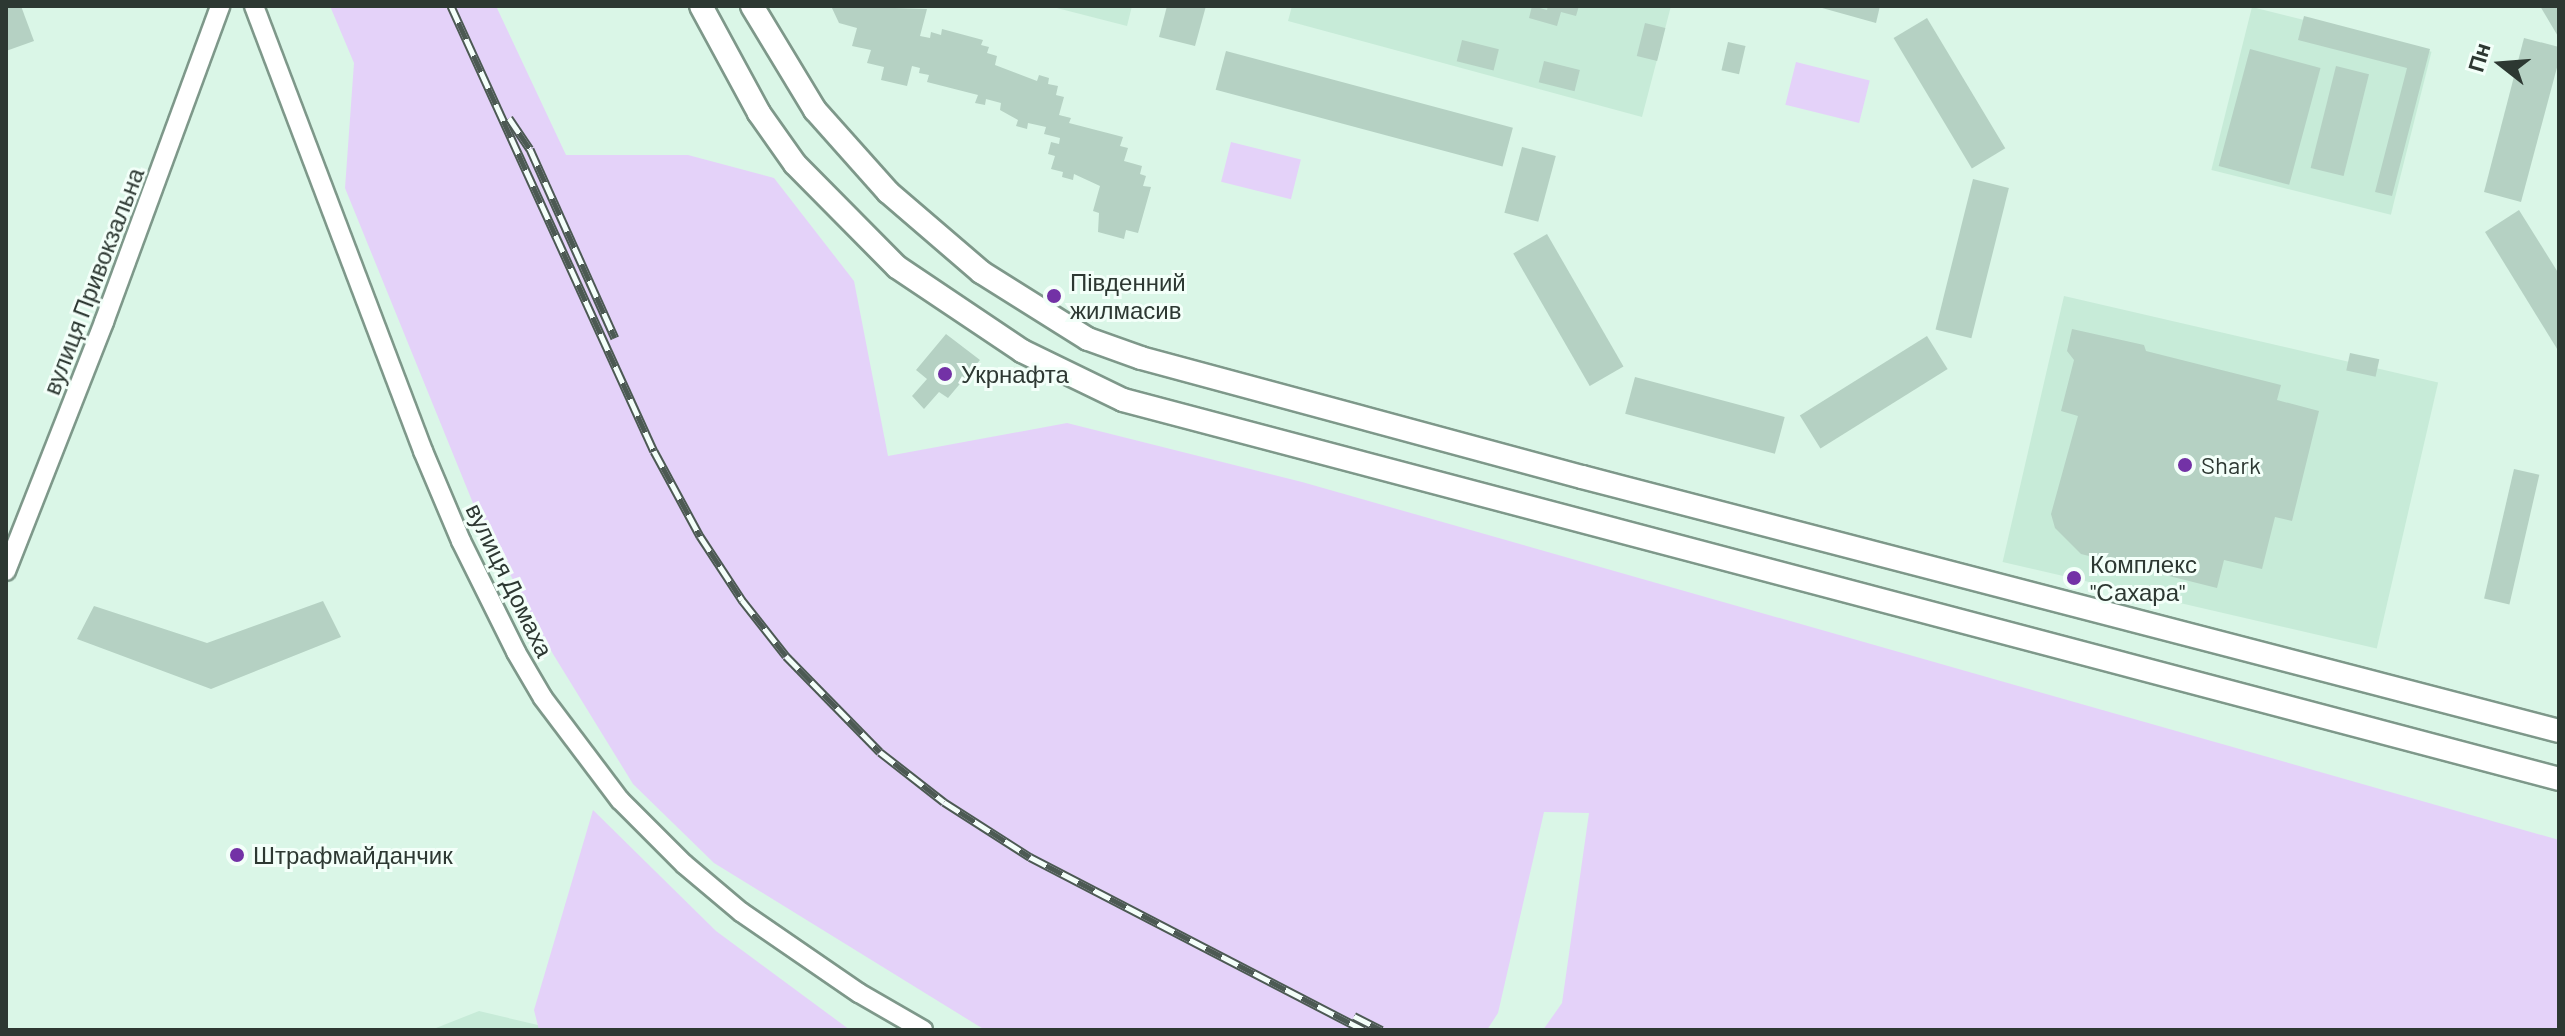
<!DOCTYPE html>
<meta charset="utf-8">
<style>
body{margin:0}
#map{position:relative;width:2565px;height:1036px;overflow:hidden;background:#daf6e7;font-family:Barlow,sans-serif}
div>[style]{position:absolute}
.built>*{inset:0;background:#c7ebd8;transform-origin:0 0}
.green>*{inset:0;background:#e4d2f9;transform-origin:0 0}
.building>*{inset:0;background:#b5d1c3;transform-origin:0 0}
.roads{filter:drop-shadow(2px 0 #7e988a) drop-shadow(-2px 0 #7e988a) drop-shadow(0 2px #7e988a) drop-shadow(0 -2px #7e988a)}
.minor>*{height:18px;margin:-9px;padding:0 9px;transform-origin:9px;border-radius:9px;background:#fff}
.tertiary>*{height:22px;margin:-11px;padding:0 11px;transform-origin:11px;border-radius:11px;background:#fff}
.rail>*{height:9px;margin-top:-4.5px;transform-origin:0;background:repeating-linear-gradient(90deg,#f3fff9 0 18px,#4c5a53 0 36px);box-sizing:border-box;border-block:2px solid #4c5a53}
.dots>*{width:22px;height:22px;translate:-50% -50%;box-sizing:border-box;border:4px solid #f3fff9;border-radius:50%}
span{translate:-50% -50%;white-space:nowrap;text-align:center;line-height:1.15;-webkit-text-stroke:6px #f3fff9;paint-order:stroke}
.street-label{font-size:24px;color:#2d3832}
.poi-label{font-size:24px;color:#2d3832}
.left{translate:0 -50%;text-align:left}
.frame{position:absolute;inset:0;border:8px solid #2d3832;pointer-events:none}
.north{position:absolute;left:2461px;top:24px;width:80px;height:80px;-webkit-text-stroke:6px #f3fff9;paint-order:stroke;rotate:287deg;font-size:22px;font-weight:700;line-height:32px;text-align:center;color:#2d3832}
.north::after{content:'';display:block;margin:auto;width:28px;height:36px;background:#2d3832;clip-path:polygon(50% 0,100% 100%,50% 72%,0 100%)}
</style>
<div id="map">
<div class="built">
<div style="clip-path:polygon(1049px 6px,1132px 6px,1127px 26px)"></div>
<div style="clip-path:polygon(1292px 6px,1671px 6px,1642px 117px,1288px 21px)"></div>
<div style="left:2252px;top:7px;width:185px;height:168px;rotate:14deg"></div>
<div style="left:2064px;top:296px;width:384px;height:273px;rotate:13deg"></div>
<div style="clip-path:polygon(479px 1011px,559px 1030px,431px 1030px)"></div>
</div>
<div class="green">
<div style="clip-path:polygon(330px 6px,496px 6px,566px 155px,688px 155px,774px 178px,854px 281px,888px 456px,1067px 423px,1302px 482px,2559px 840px,2559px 1030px,1543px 1030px,1562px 1003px,1589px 813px,1544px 812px,1498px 1013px,1487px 1030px,985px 1030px,714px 863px,633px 784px,553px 654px,477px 513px,345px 188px,354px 63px)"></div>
<div style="left:1796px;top:62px;width:76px;height:44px;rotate:14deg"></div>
<div style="left:1231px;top:142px;width:72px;height:41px;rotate:14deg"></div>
<div style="clip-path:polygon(593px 810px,716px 931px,850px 1030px,539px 1030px,534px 1010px)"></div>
</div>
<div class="building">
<div style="clip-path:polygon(6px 6px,21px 6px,34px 41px,6px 51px)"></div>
<div style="clip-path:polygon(831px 6px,927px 9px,920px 36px,930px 38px,931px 32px,941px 35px,942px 29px,983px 40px,981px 45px,989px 47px,987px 53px,997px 56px,995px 65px,1037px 81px,1039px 75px,1049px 78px,1048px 84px,1058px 86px,1056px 95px,1064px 97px,1059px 115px,1071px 118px,1069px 123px,1123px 137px,1120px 146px,1128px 148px,1124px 161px,1142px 166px,1140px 174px,1146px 176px,1143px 186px,1151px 187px,1138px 233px,1126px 230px,1124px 239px,1098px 232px,1099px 213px,1093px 211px,1100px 186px,1074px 174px,1073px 180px,1062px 177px,1063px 172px,1051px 169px,1055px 156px,1048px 154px,1051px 142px,1059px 144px,1060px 138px,1044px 134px,1046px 127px,1028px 123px,1027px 129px,1016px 126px,1018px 120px,1000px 110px,1001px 103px,986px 99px,985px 105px,975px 103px,978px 95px,927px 82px,929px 75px,919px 73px,920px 68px,912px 66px,907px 86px,881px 80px,884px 67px,867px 63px,871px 50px,852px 46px,857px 28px,839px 23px)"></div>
<div style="clip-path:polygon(1167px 6px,1206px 6px,1195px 46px,1159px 37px)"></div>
<div style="clip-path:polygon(1532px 6px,1547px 10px,1548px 6px,1579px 6px,1576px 16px,1561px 12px,1557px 26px,1529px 18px)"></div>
<div style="clip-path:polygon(1815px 6px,1880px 6px,1876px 23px)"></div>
<div style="clip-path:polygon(2540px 6px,2559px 6px,2559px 38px)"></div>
<div style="clip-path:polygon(2304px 16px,2430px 49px,2392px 196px,2375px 192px,2407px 68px,2298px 40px)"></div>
<div style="left:1927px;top:18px;width:152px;height:39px;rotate:59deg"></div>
<div style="left:1645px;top:23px;width:21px;height:34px;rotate:14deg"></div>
<div style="clip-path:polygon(2524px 38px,2559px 47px,2559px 60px,2521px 202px,2484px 192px)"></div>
<div style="left:1462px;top:40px;width:38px;height:22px;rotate:14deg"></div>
<div style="left:1728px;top:42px;width:18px;height:29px;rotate:13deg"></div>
<div style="left:2250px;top:49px;width:73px;height:121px;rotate:15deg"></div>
<div style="left:1226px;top:51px;width:297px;height:40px;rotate:15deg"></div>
<div style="left:1544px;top:61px;width:37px;height:22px;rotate:14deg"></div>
<div style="left:2336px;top:66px;width:34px;height:105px;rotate:14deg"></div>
<div style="left:1522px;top:147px;width:35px;height:68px;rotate:15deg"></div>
<div style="left:1973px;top:179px;width:37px;height:155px;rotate:14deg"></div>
<div style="clip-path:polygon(2519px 210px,2559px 274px,2559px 352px,2485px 232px)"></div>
<div style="left:1547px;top:234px;width:153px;height:39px;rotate:60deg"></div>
<div style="clip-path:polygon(2072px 329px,2144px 345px,2146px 351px,2281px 385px,2277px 400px,2319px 411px,2292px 521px,2275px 517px,2262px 569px,2224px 560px,2217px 588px,2081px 554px,2055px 528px,2051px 514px,2078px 416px,2061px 411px,2074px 360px,2067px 351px)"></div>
<div style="clip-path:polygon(946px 334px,980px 360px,948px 398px,939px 392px,924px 409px,912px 396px,927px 379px,916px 370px)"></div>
<div style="left:1927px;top:336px;width:39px;height:150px;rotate:58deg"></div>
<div style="left:2350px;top:353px;width:30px;height:18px;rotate:12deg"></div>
<div style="left:1635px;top:377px;width:155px;height:38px;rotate:15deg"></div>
<div style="left:2514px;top:469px;width:26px;height:133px;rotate:13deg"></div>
<div style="clip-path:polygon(323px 601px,341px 637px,211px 689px,77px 639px,94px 606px,207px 643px)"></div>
</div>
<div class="roads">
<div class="minor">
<div style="left:254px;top:6px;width:476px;rotate:69.2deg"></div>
<div style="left:423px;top:451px;width:98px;rotate:67.1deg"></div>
<div style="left:461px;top:541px;width:124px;rotate:63.6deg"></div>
<div style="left:516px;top:652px;width:53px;rotate:59.6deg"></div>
<div style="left:543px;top:698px;width:128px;rotate:53deg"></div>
<div style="left:620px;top:800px;width:91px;rotate:45deg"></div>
<div style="left:684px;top:864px;width:75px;rotate:40.1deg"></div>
<div style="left:741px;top:912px;width:143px;rotate:34.5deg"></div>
<div style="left:859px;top:993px;width:74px;rotate:30deg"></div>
<div style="left:6px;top:571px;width:268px;rotate:-68.5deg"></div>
<div style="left:104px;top:322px;width:337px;rotate:-69.8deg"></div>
</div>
<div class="tertiary">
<div style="left:701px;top:6px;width:122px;rotate:61.5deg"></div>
<div style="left:759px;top:113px;width:62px;rotate:54.8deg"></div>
<div style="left:795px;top:164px;width:145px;rotate:45.3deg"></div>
<div style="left:897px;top:267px;width:151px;rotate:33.9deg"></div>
<div style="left:1022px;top:351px;width:112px;rotate:25.9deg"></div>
<div style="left:1123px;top:400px;width:1485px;rotate:14.78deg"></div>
<div style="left:752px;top:6px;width:122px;rotate:58.8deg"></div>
<div style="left:815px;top:110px;width:110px;rotate:48.3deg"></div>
<div style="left:888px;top:192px;width:123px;rotate:40.7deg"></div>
<div style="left:981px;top:272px;width:126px;rotate:32.1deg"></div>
<div style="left:1088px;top:339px;width:56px;rotate:19.7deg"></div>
<div style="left:1141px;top:358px;width:457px;rotate:15.1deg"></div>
<div style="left:1582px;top:477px;width:1009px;rotate:14.57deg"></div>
</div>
</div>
<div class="rail">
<div style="left:451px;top:6px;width:489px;rotate:65.5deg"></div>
<div style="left:654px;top:451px;width:97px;rotate:61.6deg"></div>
<div style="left:700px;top:536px;width:77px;rotate:56.7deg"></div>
<div style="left:742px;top:600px;width:71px;rotate:51.8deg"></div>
<div style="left:786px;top:656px;width:134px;rotate:45.6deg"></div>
<div style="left:880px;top:752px;width:81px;rotate:38deg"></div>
<div style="left:944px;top:802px;width:102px;rotate:32.6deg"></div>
<div style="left:1030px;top:857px;width:376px;rotate:27.4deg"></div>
<div style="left:509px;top:118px;width:37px;rotate:56deg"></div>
<div style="left:530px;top:149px;width:207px;rotate:65.8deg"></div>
<div style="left:1354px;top:1016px;width:31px;rotate:27deg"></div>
</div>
<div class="dots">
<div style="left:1054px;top:296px;background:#7332a6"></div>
<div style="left:945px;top:374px;background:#7332a6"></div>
<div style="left:2185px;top:465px;background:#7332a6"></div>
<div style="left:2074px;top:578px;background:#7332a6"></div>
<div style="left:237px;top:855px;background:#7332a6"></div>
</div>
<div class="street-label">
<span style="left:93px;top:281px;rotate:-69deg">вулиця Привокзальна</span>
<span style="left:510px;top:580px;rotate:64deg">вулиця Домаха</span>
</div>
<div class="poi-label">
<span class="left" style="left:1070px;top:296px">Південний<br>жилмасив</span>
<span class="left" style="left:961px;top:374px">Укрнафта</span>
<span class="left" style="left:2201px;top:465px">Shark</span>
<span class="left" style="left:2090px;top:578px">Комплекс<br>"Сахара"</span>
<span class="left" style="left:253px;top:855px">Штрафмайданчик</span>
</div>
<div class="frame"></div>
<div class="north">Пн</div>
</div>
